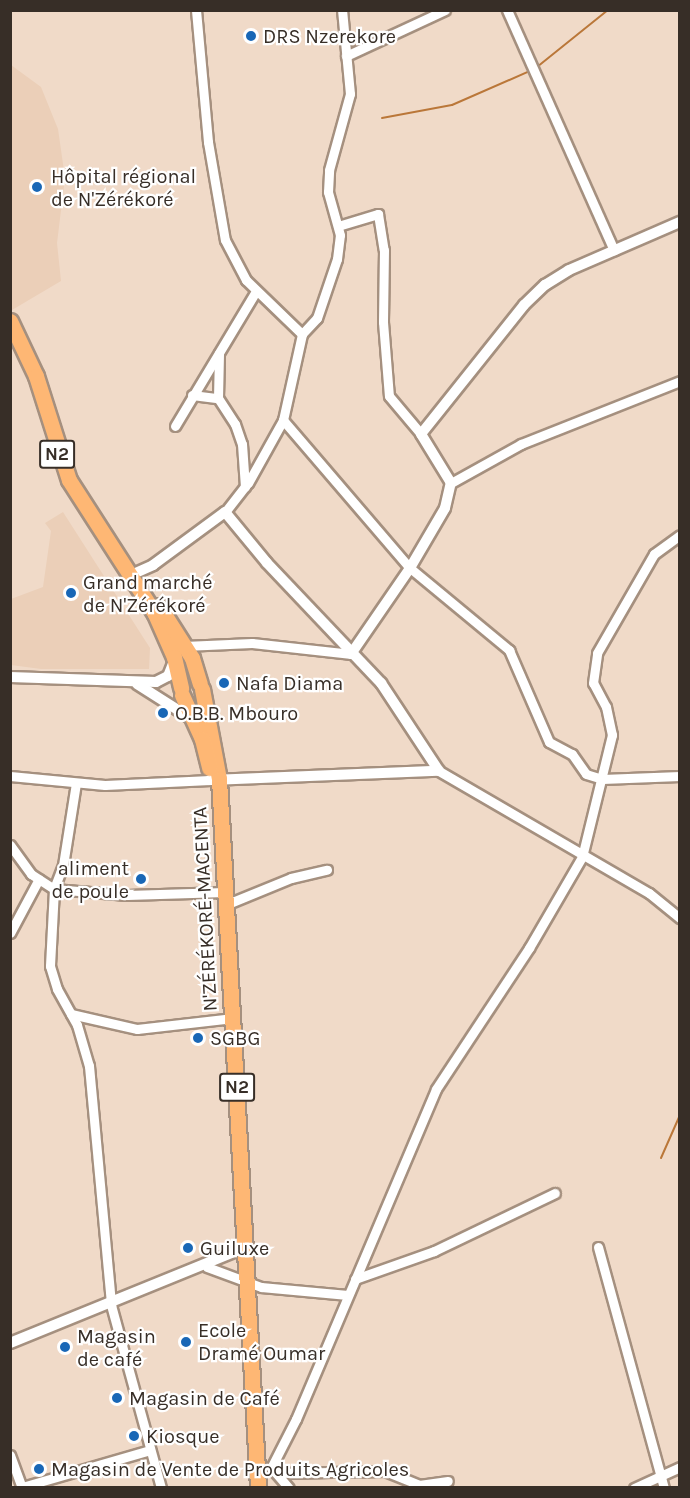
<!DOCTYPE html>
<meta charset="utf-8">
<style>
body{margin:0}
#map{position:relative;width:690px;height:1498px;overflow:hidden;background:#f0dac8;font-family:Karla,sans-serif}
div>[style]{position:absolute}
.built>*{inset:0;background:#ebcfb8}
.stream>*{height:2px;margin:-1px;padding:0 1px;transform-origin:1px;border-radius:1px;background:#ba7739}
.roads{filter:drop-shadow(2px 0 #a5907f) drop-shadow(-2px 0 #a5907f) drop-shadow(0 2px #a5907f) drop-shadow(0 -2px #a5907f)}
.minor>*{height:9px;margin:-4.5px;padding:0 4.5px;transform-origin:4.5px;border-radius:4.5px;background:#fff}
.tertiary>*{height:10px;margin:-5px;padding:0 5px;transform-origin:5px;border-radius:5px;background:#fff}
.trunk>*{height:15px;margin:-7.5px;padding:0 7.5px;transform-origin:7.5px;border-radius:7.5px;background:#feb774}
.dots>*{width:16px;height:16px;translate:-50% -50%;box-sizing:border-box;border:3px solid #fff;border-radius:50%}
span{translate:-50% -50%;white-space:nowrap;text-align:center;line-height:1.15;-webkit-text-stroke:4.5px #fff;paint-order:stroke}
.shield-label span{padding:2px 4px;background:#fff;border:2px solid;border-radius:4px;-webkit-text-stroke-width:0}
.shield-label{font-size:18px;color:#372e27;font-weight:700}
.poi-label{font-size:20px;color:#372e27}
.left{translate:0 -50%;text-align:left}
.right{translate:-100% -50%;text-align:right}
.street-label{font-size:20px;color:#372e27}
.frame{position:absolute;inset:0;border:12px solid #372e27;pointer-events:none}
</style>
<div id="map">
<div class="built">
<div style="clip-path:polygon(11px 65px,41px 87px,58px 129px,65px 178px,57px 243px,61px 281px,12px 310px)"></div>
<div style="clip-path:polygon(63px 512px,150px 648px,149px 669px,41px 669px,11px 665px,11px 599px,43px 587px,51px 531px,45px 523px)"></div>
</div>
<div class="stream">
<div style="left:537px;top:67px;width:91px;rotate:-38.8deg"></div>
<div style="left:382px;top:118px;width:71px;rotate:-10.5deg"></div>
<div style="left:452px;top:105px;width:87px;rotate:-23.6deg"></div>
<div style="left:661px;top:1158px;width:47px;rotate:-66.2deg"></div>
</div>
<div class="roads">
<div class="minor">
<div style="left:196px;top:10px;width:133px;rotate:84.8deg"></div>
<div style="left:208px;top:142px;width:99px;rotate:80.2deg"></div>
<div style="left:225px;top:240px;width:45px;rotate:62.3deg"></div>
<div style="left:246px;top:280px;width:78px;rotate:44deg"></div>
<div style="left:507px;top:10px;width:263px;rotate:66deg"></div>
<div style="left:346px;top:56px;width:109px;rotate:-24.9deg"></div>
<div style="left:338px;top:226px;width:42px;rotate:-16.7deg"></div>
<div style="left:378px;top:214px;width:36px;rotate:81deg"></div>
<div style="left:384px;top:250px;width:72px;rotate:90.8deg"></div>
<div style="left:383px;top:322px;width:74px;rotate:85.4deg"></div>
<div style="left:389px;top:396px;width:50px;rotate:49.9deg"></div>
<div style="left:192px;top:395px;width:26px;rotate:7deg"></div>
<div style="left:218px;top:398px;width:31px;rotate:57deg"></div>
<div style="left:235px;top:424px;width:21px;rotate:71deg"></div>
<div style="left:242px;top:444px;width:43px;rotate:86deg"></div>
<div style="left:218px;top:398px;width:45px;rotate:-88.7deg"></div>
<div style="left:283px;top:420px;width:195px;rotate:49.4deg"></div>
<div style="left:410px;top:568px;width:129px;rotate:39.6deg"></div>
<div style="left:509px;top:650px;width:100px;rotate:66.5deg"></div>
<div style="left:549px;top:742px;width:26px;rotate:28deg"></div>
<div style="left:572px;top:754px;width:24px;rotate:55deg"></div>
<div style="left:586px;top:774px;width:17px;rotate:17deg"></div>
<div style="left:602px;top:779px;width:78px;rotate:-2.2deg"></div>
<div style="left:175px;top:426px;width:157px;rotate:-59deg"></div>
<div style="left:451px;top:483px;width:80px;rotate:-29.1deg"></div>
<div style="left:521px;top:444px;width:171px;rotate:-21.6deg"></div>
<div style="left:225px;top:512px;width:37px;rotate:-52deg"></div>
<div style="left:248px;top:483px;width:72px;rotate:-60.9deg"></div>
<div style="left:283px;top:420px;width:88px;rotate:-77.5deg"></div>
<div style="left:302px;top:334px;width:22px;rotate:-47deg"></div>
<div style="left:317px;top:318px;width:62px;rotate:-71.3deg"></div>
<div style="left:337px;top:259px;width:24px;rotate:-83deg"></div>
<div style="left:340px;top:235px;width:45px;rotate:-105.6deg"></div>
<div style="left:328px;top:192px;width:22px;rotate:-87deg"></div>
<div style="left:329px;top:170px;width:79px;rotate:-74.6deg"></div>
<div style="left:350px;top:94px;width:84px;rotate:-95.4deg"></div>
<div style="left:184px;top:646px;width:68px;rotate:-2.5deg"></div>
<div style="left:252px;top:643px;width:100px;rotate:6.3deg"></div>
<div style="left:439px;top:771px;width:243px;rotate:30.2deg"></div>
<div style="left:649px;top:893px;width:40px;rotate:39deg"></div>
<div style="left:10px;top:776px;width:95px;rotate:5.4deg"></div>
<div style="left:105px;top:785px;width:105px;rotate:-2.7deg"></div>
<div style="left:76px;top:783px;width:83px;rotate:99deg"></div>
<div style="left:63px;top:865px;width:26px;rotate:111deg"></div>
<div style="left:54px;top:889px;width:77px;rotate:93deg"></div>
<div style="left:50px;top:966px;width:24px;rotate:73deg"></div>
<div style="left:57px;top:989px;width:41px;rotate:60.9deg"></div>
<div style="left:77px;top:1025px;width:43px;rotate:73.7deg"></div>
<div style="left:89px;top:1066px;width:240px;rotate:84.7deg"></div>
<div style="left:111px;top:1305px;width:190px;rotate:74.7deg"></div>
<div style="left:10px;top:845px;width:36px;rotate:54deg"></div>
<div style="left:31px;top:874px;width:27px;rotate:33deg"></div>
<div style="left:54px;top:889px;width:73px;rotate:4.7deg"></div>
<div style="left:127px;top:895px;width:98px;rotate:-1.8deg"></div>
<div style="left:225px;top:905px;width:71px;rotate:-22.2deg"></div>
<div style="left:291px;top:878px;width:37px;rotate:-13deg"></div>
<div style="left:10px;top:933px;width:61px;rotate:-61.8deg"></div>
<div style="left:71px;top:1014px;width:68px;rotate:12.8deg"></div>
<div style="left:137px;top:1029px;width:97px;rotate:-6.5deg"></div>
<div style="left:598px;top:1247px;width:250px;rotate:74.7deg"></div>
<div style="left:207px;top:1267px;width:58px;rotate:20.3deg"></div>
<div style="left:261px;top:1287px;width:87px;rotate:5.3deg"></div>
<div style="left:355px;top:1279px;width:84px;rotate:-19.5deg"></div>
<div style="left:434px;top:1251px;width:134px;rotate:-25.6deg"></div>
<div style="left:10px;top:1455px;width:35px;rotate:70deg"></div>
<div style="left:271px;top:1468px;width:55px;rotate:-63deg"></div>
<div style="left:296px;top:1419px;width:358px;rotate:-67deg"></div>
<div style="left:436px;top:1089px;width:169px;rotate:-56.6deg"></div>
<div style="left:529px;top:948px;width:105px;rotate:-59.8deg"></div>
<div style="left:582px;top:857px;width:126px;rotate:-76.2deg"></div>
<div style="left:612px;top:735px;width:29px;rotate:-102deg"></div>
<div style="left:606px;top:707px;width:27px;rotate:-118deg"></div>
<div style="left:593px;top:683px;width:30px;rotate:-82deg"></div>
<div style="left:597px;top:653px;width:114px;rotate:-60.1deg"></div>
<div style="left:654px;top:554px;width:32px;rotate:-36deg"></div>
<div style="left:275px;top:1472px;width:21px;rotate:49deg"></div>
<div style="left:277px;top:1473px;width:108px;rotate:-1.1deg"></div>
<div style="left:385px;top:1471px;width:37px;rotate:22deg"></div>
<div style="left:419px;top:1485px;width:29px;rotate:-8deg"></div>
<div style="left:22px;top:1487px;width:133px;rotate:-16.1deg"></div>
<div style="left:634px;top:1488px;width:51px;rotate:-24.5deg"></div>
</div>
<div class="tertiary">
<div style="left:131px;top:575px;width:24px;rotate:-24deg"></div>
<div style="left:153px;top:565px;width:89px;rotate:-36.4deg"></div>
<div style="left:225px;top:512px;width:66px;rotate:50.5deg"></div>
<div style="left:267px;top:563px;width:166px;rotate:46.5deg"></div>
<div style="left:381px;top:683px;width:105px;rotate:56.6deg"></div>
<div style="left:351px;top:654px;width:104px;rotate:-55.5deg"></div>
<div style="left:410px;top:568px;width:69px;rotate:-59.7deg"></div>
<div style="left:445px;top:508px;width:26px;rotate:-77deg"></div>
<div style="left:451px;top:483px;width:57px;rotate:-121.5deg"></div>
<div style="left:421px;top:434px;width:165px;rotate:-51.4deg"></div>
<div style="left:524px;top:305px;width:29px;rotate:-44deg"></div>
<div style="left:545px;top:285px;width:28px;rotate:-32deg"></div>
<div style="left:569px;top:270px;width:121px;rotate:-23.4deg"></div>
<div style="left:10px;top:677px;width:146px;rotate:2deg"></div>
<div style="left:156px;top:682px;width:13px;rotate:-27deg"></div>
<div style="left:168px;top:676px;width:16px;rotate:-68deg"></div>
<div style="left:137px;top:684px;width:62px;rotate:32.4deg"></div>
<div style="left:210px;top:780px;width:229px;rotate:-2.3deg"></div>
<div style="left:10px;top:1343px;width:256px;rotate:-22.1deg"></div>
</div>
<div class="trunk">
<div style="left:10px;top:321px;width:61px;rotate:64.7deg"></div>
<div style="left:36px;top:376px;width:109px;rotate:72.4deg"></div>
<div style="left:69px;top:480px;width:159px;rotate:57.3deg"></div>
<div style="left:155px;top:614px;width:47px;rotate:66.2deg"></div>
<div style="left:174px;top:657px;width:32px;rotate:77deg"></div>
<div style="left:159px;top:606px;width:62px;rotate:57.6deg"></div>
<div style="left:192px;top:658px;width:27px;rotate:73deg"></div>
<div style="left:202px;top:689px;width:92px;rotate:79.3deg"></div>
<div style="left:219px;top:779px;width:710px;rotate:86.85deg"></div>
<div style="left:182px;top:695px;width:48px;rotate:65.6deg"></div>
<div style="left:202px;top:739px;width:30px;rotate:76deg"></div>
</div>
</div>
<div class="dots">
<div style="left:251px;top:36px;background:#1967b6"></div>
<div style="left:37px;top:187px;background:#1967b6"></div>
<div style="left:71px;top:593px;background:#1967b6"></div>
<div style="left:224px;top:683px;background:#1967b6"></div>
<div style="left:163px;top:713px;background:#1967b6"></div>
<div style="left:141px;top:879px;background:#1967b6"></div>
<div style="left:198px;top:1038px;background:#1967b6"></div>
<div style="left:188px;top:1248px;background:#1967b6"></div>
<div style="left:186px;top:1342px;background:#1967b6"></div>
<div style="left:65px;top:1347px;background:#1967b6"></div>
<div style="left:117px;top:1398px;background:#1967b6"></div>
<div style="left:134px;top:1436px;background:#1967b6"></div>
<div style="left:39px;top:1469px;background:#1967b6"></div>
</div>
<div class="shield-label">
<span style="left:57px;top:454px">N2</span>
<span style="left:237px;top:1087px">N2</span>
</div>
<div class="poi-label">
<span class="left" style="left:263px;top:36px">DRS Nzerekore</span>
<span class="left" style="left:51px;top:188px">Hôpital régional<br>de N'Zérékoré</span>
<span class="left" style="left:83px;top:594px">Grand marché<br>de N'Zérékoré</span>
<span class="left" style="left:236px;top:683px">Nafa Diama</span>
<span class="left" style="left:175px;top:713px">O.B.B. Mbouro</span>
<span class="right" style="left:129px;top:880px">aliment<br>de poule</span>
<span class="left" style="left:210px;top:1038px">SGBG</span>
<span class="left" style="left:200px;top:1248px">Guiluxe</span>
<span class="left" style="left:198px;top:1342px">Ecole<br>Dramé Oumar</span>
<span class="left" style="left:77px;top:1348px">Magasin<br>de café</span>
<span class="left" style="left:129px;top:1398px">Magasin de Café</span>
<span class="left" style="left:146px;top:1436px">Kiosque</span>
<span class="left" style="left:51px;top:1469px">Magasin de Vente de Produits Agricoles</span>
</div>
<div class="street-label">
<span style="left:205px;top:909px;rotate:-93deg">N'ZÉRÉKORÉ-MACENTA</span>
</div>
<div class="frame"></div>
</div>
